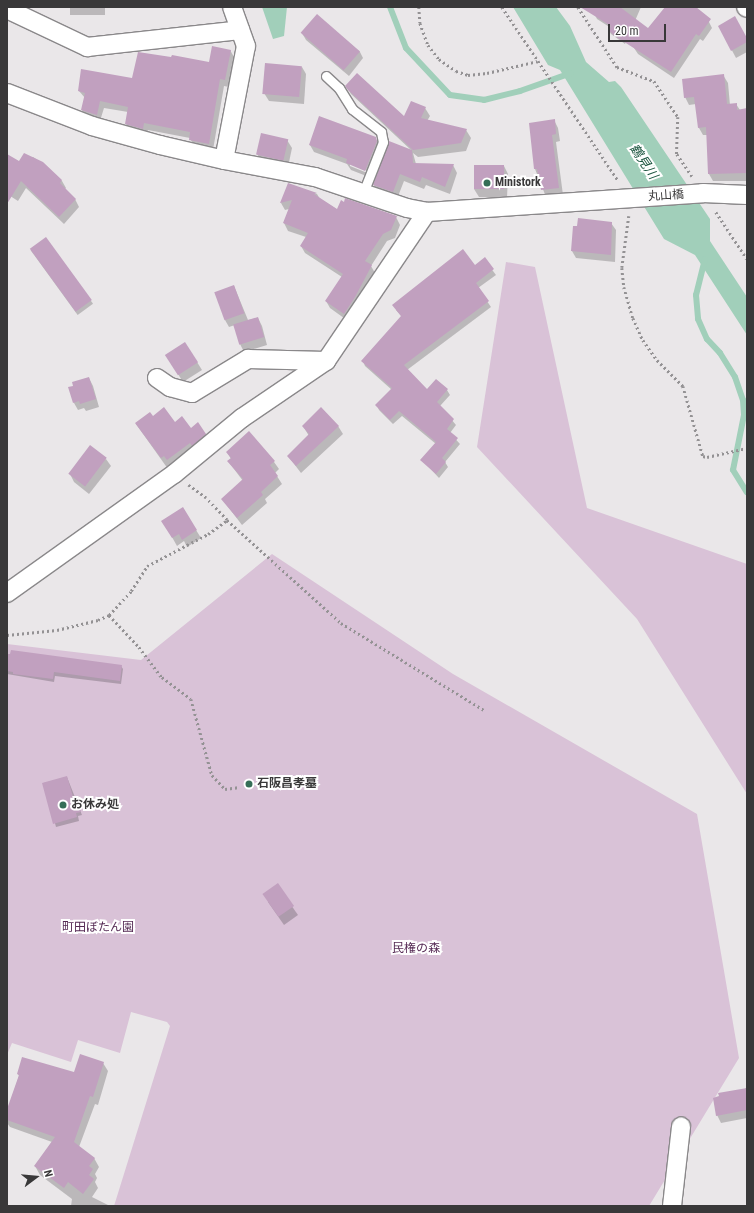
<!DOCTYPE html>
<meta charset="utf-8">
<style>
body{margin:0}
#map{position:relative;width:754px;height:1213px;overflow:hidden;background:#eae7e9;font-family:"Roboto Condensed","Noto Sans JP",sans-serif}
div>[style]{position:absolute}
.green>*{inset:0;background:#d9c2d7}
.water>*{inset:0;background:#a1cfba}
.shadow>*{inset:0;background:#0003;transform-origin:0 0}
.stream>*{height:6px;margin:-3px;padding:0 3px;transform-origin:3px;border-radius:3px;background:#a1cfba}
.building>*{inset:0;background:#c1a0bf;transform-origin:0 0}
.path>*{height:2.5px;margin-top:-1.25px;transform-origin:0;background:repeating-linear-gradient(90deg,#949294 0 2px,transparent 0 5px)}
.roads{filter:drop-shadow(1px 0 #8a888a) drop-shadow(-1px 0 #8a888a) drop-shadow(0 1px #8a888a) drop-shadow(0 -1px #8a888a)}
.lane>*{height:9px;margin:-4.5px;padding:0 4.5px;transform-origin:4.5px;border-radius:4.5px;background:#fff}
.street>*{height:18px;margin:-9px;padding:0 9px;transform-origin:9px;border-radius:9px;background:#fff}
.dots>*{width:11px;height:11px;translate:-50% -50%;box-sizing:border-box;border:2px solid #fff;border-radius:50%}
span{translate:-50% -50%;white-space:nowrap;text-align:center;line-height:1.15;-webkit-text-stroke:4px #fff;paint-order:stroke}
.poi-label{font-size:12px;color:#393839;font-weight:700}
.left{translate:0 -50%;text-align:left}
.street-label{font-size:12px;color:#393839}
.park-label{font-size:12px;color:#552a54}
.water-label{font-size:13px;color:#1d5640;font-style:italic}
.frame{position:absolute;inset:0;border:8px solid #393839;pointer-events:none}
.north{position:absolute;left:16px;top:1157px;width:40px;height:40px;-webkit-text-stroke:3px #fff;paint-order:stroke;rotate:74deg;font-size:11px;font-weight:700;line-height:16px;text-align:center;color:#393839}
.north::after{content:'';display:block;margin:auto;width:14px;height:18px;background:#393839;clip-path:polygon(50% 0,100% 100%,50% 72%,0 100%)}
.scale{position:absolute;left:608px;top:24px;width:58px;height:18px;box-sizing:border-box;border:2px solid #393839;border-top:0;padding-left:5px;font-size:12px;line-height:14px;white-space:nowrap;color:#393839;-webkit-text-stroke:3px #fff;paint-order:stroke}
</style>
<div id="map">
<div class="green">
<div style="clip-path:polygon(506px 262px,535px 267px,587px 508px,747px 564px,747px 794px,637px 619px,477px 447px)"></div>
<div style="clip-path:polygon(272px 554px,453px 674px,697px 814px,739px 1058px,649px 1206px,114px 1206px,170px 1026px,167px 1022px,131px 1012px,120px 1053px,78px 1040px,71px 1062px,12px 1043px,7px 1055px,7px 644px,141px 660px)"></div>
</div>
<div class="water">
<div style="clip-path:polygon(262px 7px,287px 7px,284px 36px,273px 39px)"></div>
<div style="clip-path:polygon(513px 7px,556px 7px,570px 26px,586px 62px,609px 82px,615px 81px,621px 87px,710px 219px,710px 241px,747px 297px,747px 335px,695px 255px,664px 239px,560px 70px,548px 65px)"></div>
</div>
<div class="shadow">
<div style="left:70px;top:7px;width:35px;height:8px"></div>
<div style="clip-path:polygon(600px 7px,641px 7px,625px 44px,611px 34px,609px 31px,611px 28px,597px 19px,595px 15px)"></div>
<div style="clip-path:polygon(666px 7px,690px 7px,709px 22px,712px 28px,703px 41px,700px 39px,674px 78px,638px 54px,634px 48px)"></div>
<div style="clip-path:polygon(317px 16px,360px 52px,363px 58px,349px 76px,306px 40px,302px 33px)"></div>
<div style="clip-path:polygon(719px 26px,747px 40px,747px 52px,736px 58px)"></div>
<div style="clip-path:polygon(230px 50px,234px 57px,229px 87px,224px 86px,213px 150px,194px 147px,190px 138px,148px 130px,147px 135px,130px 131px,126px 124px,128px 112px,104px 108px,100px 121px,86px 117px,82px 110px,85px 98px,79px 91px,210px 63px)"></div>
<div style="clip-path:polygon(302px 67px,306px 74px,304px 104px,269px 101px,264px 93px)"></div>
<div style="clip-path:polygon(723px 75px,728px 83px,730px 105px,736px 104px,740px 110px,747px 109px,747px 181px,713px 181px,709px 174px,708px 135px,703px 135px,699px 128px,696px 104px,689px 105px,685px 97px)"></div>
<div style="clip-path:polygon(346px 86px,405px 118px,425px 108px,430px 116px,427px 121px,466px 130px,471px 138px,466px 151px,418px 157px,413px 153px,416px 164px,453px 165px,457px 173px,450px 194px,426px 185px,424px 189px,404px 181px,397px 199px,379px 193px,374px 185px,411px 150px,351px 94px)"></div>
<div style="clip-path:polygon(554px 120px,558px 128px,560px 141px,556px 142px,563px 195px,546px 197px,535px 169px)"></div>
<div style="clip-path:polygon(evenodd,375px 138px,379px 145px,369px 177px,351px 170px,347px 164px,314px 152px,310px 145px,375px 138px,350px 164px,370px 172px,370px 174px,350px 166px,350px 164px)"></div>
<div style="clip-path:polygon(287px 140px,292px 148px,288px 167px,262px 162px,257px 154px)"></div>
<div style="clip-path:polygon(33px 157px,42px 163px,62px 181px,66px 188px,65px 189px,75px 199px,79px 207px,64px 224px,26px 188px,18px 201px,7px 194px,7px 158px,19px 163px)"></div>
<div style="clip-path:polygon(504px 166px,508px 174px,507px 198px,479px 197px,474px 189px)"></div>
<div style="clip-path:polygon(289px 184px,317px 194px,320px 199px,338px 210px,396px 217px,400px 225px,395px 238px,387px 241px,371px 266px,375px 273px,348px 321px,330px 308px,326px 301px,342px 277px,305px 253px,301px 246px,306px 237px,288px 231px,284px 223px,289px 209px,285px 210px,281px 203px)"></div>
<div style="clip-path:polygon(611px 223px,616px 230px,615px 262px,576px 258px,572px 251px)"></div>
<div style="left:46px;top:239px;width:80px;height:19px;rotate:54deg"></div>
<div style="clip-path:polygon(484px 259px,496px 275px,478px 288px,491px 307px,407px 370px,427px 391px,447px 390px,450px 395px,440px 406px,456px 425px,450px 433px,460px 444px,445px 462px,448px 467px,439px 478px,422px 460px,436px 444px,402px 416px,393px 424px,379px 410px,377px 405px,392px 390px,365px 366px,363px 361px,402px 317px,396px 310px,475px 266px)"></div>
<div style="clip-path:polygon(234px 286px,248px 320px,258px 318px,262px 326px,267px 345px,244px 352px,240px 344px,235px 325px,229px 327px,225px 320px)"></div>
<div style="clip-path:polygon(197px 362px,202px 370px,183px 382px,171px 363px)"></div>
<div style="clip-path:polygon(89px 378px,93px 386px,99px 407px,86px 411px,84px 408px,78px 410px,74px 403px,74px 386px)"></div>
<div style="clip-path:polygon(174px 423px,206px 434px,212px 446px,168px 469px,136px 424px)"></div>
<div style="clip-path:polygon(303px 426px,338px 426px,343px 434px,301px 473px,288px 456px,309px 436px)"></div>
<div style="clip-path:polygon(227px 452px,274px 462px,279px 469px,275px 473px,282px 484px,265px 499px,267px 503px,242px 525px,222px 499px,243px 481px,228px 461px,231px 459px)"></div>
<div style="clip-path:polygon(106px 459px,111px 466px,89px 494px,74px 482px,70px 474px)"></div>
<div style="clip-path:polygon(183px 509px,201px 538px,187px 547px,184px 541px,177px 546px,163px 521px)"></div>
<div style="clip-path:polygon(7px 655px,121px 666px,123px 669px,121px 684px,55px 676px,54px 682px,7px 674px)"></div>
<div style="clip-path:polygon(67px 777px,82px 815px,78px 816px,79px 821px,56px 827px,44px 783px)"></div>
<div style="clip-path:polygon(277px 885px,298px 915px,284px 925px,268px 902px)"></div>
<div style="clip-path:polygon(103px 1063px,108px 1071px,98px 1105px,95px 1104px,79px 1147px,94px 1158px,99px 1167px,95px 1174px,97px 1178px,95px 1182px,98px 1188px,92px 1197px,110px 1206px,71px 1206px,72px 1199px,40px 1175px,35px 1166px,52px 1142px,10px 1127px,7px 1123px,7px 1112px,19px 1076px,18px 1074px,75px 1074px)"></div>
<div style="clip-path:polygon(747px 1087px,747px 1118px,721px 1123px,717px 1115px)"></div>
</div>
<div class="stream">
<div style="left:390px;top:7px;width:44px;rotate:68.7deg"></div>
<div style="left:406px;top:48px;width:64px;rotate:46.9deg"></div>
<div style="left:450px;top:95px;width:34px;rotate:8deg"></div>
<div style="left:484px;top:100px;width:37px;rotate:-14deg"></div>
<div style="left:520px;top:91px;width:54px;rotate:-19.4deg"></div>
<div style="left:705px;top:259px;width:37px;rotate:104deg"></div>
<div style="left:696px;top:295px;width:24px;rotate:85deg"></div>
<div style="left:698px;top:319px;width:22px;rotate:66deg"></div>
<div style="left:707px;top:339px;width:19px;rotate:47deg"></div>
<div style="left:720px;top:353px;width:28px;rotate:58deg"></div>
<div style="left:735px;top:377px;width:24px;rotate:71deg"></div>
<div style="left:743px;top:400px;width:15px;rotate:86deg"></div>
<div style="left:744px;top:415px;width:56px;rotate:101.3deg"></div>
<div style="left:733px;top:470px;width:26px;rotate:58deg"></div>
</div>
<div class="building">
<div style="clip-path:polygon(580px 7px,620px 7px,648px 28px,665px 7px,696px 7px,711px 19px,699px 36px,696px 34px,671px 72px,615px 36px,608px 30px,611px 26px)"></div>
<div style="left:317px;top:14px;width:57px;height:25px;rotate:41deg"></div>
<div style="clip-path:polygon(735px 16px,747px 38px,747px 42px,731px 51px,718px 26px)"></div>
<div style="clip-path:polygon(212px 46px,231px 50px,225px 80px,220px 79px,209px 144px,189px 140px,190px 132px,144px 123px,143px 129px,125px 124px,128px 107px,100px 101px,97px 115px,81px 110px,85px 93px,78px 91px,81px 69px,132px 78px,138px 52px,171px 57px,172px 55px,209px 62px)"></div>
<div style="left:265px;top:63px;width:37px;height:31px;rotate:5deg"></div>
<div style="clip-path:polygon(357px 73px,404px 116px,411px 101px,426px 107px,421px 118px,467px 129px,461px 143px,413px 150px,348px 90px,345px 86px)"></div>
<div style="clip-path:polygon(724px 74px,727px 104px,737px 103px,737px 110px,747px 108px,747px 173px,708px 174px,706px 127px,698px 128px,694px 97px,684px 98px,682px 79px)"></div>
<div style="clip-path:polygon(319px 116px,376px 137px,377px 141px,365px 171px,346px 163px,347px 159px,309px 145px)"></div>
<div style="clip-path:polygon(555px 119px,556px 134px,552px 135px,559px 188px,541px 190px,537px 169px,534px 169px,529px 123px)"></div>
<div style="left:261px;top:133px;width:28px;height:22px;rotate:13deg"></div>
<div style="clip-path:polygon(389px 141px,412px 150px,413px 163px,454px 164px,445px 187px,422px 177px,420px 182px,400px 174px,393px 192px,373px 185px)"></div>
<div style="clip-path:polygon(24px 153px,43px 162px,62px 180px,60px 183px,76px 199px,59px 217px,21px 181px,7px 204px,7px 154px,19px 161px)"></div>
<div style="left:474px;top:165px;width:30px;height:24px"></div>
<div style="clip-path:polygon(288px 183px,317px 193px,314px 194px,337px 209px,341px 200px,344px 202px,345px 198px,397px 216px,391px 230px,383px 234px,365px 261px,372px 265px,355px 297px,344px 314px,325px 301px,343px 274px,300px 246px,308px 233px,283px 223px,292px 200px,280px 203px)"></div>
<div style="clip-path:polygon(578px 218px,612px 222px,611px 255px,571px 251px,573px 226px,577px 226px)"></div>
<div style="left:46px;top:237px;width:78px;height:20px;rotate:54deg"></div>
<div style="clip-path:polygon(463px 249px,475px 265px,485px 257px,494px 269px,476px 283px,489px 301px,404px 365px,427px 389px,436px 379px,448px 389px,437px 402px,454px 419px,447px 429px,458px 438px,442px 458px,446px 462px,436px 474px,420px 460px,436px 442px,399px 411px,390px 420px,375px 405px,392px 388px,361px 361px,401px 316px,392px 305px)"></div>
<div style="left:234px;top:285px;width:30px;height:21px;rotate:70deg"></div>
<div style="left:258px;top:317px;width:21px;height:26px;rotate:73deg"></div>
<div style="left:185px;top:342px;width:24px;height:24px;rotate:57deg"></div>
<div style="clip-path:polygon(89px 377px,96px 399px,80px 404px,79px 401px,73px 403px,68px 387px,73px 386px,72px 382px)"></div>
<div style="clip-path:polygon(164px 407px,175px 422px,182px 416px,191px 428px,198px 422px,206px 434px,192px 446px,190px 443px,167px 460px,164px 456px,161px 458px,135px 423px,150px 412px,153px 416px)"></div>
<div style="clip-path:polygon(321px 407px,339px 426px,296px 466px,287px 456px,309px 434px,302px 426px)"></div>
<div style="clip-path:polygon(249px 431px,275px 461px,270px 465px,278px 476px,261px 492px,263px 495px,237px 518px,221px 499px,243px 479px,227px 461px,231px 458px,226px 452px)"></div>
<div style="left:90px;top:445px;width:21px;height:36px;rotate:37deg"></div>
<div style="clip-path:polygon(183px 507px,197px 530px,182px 540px,179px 534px,172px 538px,161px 521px)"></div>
<div style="clip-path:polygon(11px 650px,122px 665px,120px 681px,54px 672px,53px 679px,13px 674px,13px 672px,7px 671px,7px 654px,10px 654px)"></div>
<div style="clip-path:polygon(67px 776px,73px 797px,76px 797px,81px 812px,76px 813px,77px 817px,53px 824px,42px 783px)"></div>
<div style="left:278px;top:883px;width:28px;height:19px;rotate:55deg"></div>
<div style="clip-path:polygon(80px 1054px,104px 1062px,93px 1097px,90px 1096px,74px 1142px,95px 1158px,89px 1166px,93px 1169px,89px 1175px,94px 1179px,83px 1194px,68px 1182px,64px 1188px,34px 1166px,55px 1137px,7px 1120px,7px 1109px,19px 1075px,17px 1074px,22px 1057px,74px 1072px)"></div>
<div style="clip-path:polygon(747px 1088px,747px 1110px,716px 1116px,713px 1098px,719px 1096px,718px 1093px)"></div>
</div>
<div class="path">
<div style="left:419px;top:7px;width:16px;rotate:86deg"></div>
<div style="left:420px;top:23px;width:23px;rotate:70deg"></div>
<div style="left:428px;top:45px;width:18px;rotate:52deg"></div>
<div style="left:439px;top:59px;width:21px;rotate:35deg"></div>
<div style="left:456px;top:71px;width:13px;rotate:18deg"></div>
<div style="left:468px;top:75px;width:19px;rotate:-6deg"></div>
<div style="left:487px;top:73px;width:52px;rotate:-13.2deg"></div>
<div style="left:502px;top:7px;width:208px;rotate:56.2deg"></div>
<div style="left:578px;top:7px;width:72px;rotate:57deg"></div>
<div style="left:617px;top:67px;width:40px;rotate:21deg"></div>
<div style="left:654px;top:81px;width:43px;rotate:56.3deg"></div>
<div style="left:678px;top:117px;width:37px;rotate:92deg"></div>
<div style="left:677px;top:154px;width:27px;rotate:56deg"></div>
<div style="left:716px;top:212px;width:56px;rotate:56.6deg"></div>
<div style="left:629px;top:216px;width:52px;rotate:97.7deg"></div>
<div style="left:622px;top:268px;width:19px;rotate:84deg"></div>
<div style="left:624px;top:287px;width:32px;rotate:74deg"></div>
<div style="left:633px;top:318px;width:24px;rotate:66deg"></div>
<div style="left:643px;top:340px;width:24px;rotate:55deg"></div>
<div style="left:657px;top:360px;width:37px;rotate:45deg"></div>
<div style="left:683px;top:386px;width:73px;rotate:74.1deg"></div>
<div style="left:703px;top:456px;width:4px;rotate:14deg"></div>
<div style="left:707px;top:457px;width:41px;rotate:-12.7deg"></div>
<div style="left:227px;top:520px;width:154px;rotate:42.1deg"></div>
<div style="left:341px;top:623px;width:167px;rotate:31.3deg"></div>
<div style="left:109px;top:615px;width:44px;rotate:46.8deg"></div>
<div style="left:139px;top:647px;width:38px;rotate:53deg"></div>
<div style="left:162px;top:677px;width:36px;rotate:37deg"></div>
<div style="left:191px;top:699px;width:79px;rotate:74.6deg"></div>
<div style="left:212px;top:775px;width:19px;rotate:47deg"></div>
<div style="left:225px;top:789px;width:15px;rotate:-8deg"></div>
<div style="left:7px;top:635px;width:50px;rotate:-5.7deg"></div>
<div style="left:57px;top:630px;width:42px;rotate:-13.7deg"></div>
<div style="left:98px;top:620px;width:12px;rotate:-24deg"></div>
<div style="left:109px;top:615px;width:33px;rotate:-47deg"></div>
<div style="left:131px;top:591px;width:30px;rotate:-57deg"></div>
<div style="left:147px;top:566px;width:69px;rotate:-27.7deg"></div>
<div style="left:208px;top:534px;width:24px;rotate:-36deg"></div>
<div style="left:227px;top:520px;width:30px;rotate:-134deg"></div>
<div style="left:206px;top:498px;width:22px;rotate:-144deg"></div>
</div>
<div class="roads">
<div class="lane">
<div style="left:326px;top:76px;width:18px;rotate:43deg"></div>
<div style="left:339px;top:88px;width:25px;rotate:58deg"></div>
<div style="left:352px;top:109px;width:37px;rotate:38deg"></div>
<div style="left:381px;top:132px;width:10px;rotate:79deg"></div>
<div style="left:383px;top:142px;width:55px;rotate:111.4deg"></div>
</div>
<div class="street">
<div style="left:746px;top:7px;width:1px;rotate:45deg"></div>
<div style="left:7px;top:9px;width:89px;rotate:25.4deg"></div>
<div style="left:87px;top:47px;width:154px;rotate:-6.3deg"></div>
<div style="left:7px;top:93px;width:91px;rotate:21.2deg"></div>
<div style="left:92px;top:126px;width:71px;rotate:15.6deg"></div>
<div style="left:160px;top:145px;width:66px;rotate:13.2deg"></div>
<div style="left:224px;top:160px;width:93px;rotate:10.6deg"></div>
<div style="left:315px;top:177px;width:97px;rotate:18.6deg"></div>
<div style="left:407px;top:208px;width:20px;rotate:11deg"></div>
<div style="left:427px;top:212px;width:277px;rotate:-3.9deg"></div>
<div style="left:703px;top:193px;width:44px;rotate:2.6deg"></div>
<div style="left:224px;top:160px;width:116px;rotate:-79.1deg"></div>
<div style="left:246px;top:46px;width:41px;rotate:-109.7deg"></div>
<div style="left:157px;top:378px;width:16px;rotate:35deg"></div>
<div style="left:170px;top:387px;width:23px;rotate:15deg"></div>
<div style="left:192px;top:393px;width:66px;rotate:-31.3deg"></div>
<div style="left:248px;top:359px;width:78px;rotate:1.5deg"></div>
<div style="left:7px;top:593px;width:205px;rotate:-35.5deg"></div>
<div style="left:174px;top:474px;width:88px;rotate:-39.5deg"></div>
<div style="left:242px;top:418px;width:102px;rotate:-34.2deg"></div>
<div style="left:326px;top:361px;width:180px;rotate:-55.9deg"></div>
<div style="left:672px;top:1206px;width:80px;rotate:-83.5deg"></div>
</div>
</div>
<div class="dots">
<div style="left:487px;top:183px;background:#356e57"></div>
<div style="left:249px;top:784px;background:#356e57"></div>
<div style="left:63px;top:805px;background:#356e57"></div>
</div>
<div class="poi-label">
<span class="left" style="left:495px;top:183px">Ministork</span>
<span class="left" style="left:257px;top:784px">石阪昌孝墓</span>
<span class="left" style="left:71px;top:805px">お休み処</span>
</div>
<div class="street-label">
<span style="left:666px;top:196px;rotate:-4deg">丸山橋</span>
</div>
<div class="park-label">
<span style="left:98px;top:928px">町田ぼたん園</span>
<span style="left:416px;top:949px">民権の森</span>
</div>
<div class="water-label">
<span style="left:643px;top:162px;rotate:56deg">鶴見川</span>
</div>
<div class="frame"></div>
<div class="north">N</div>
<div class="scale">20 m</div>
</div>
